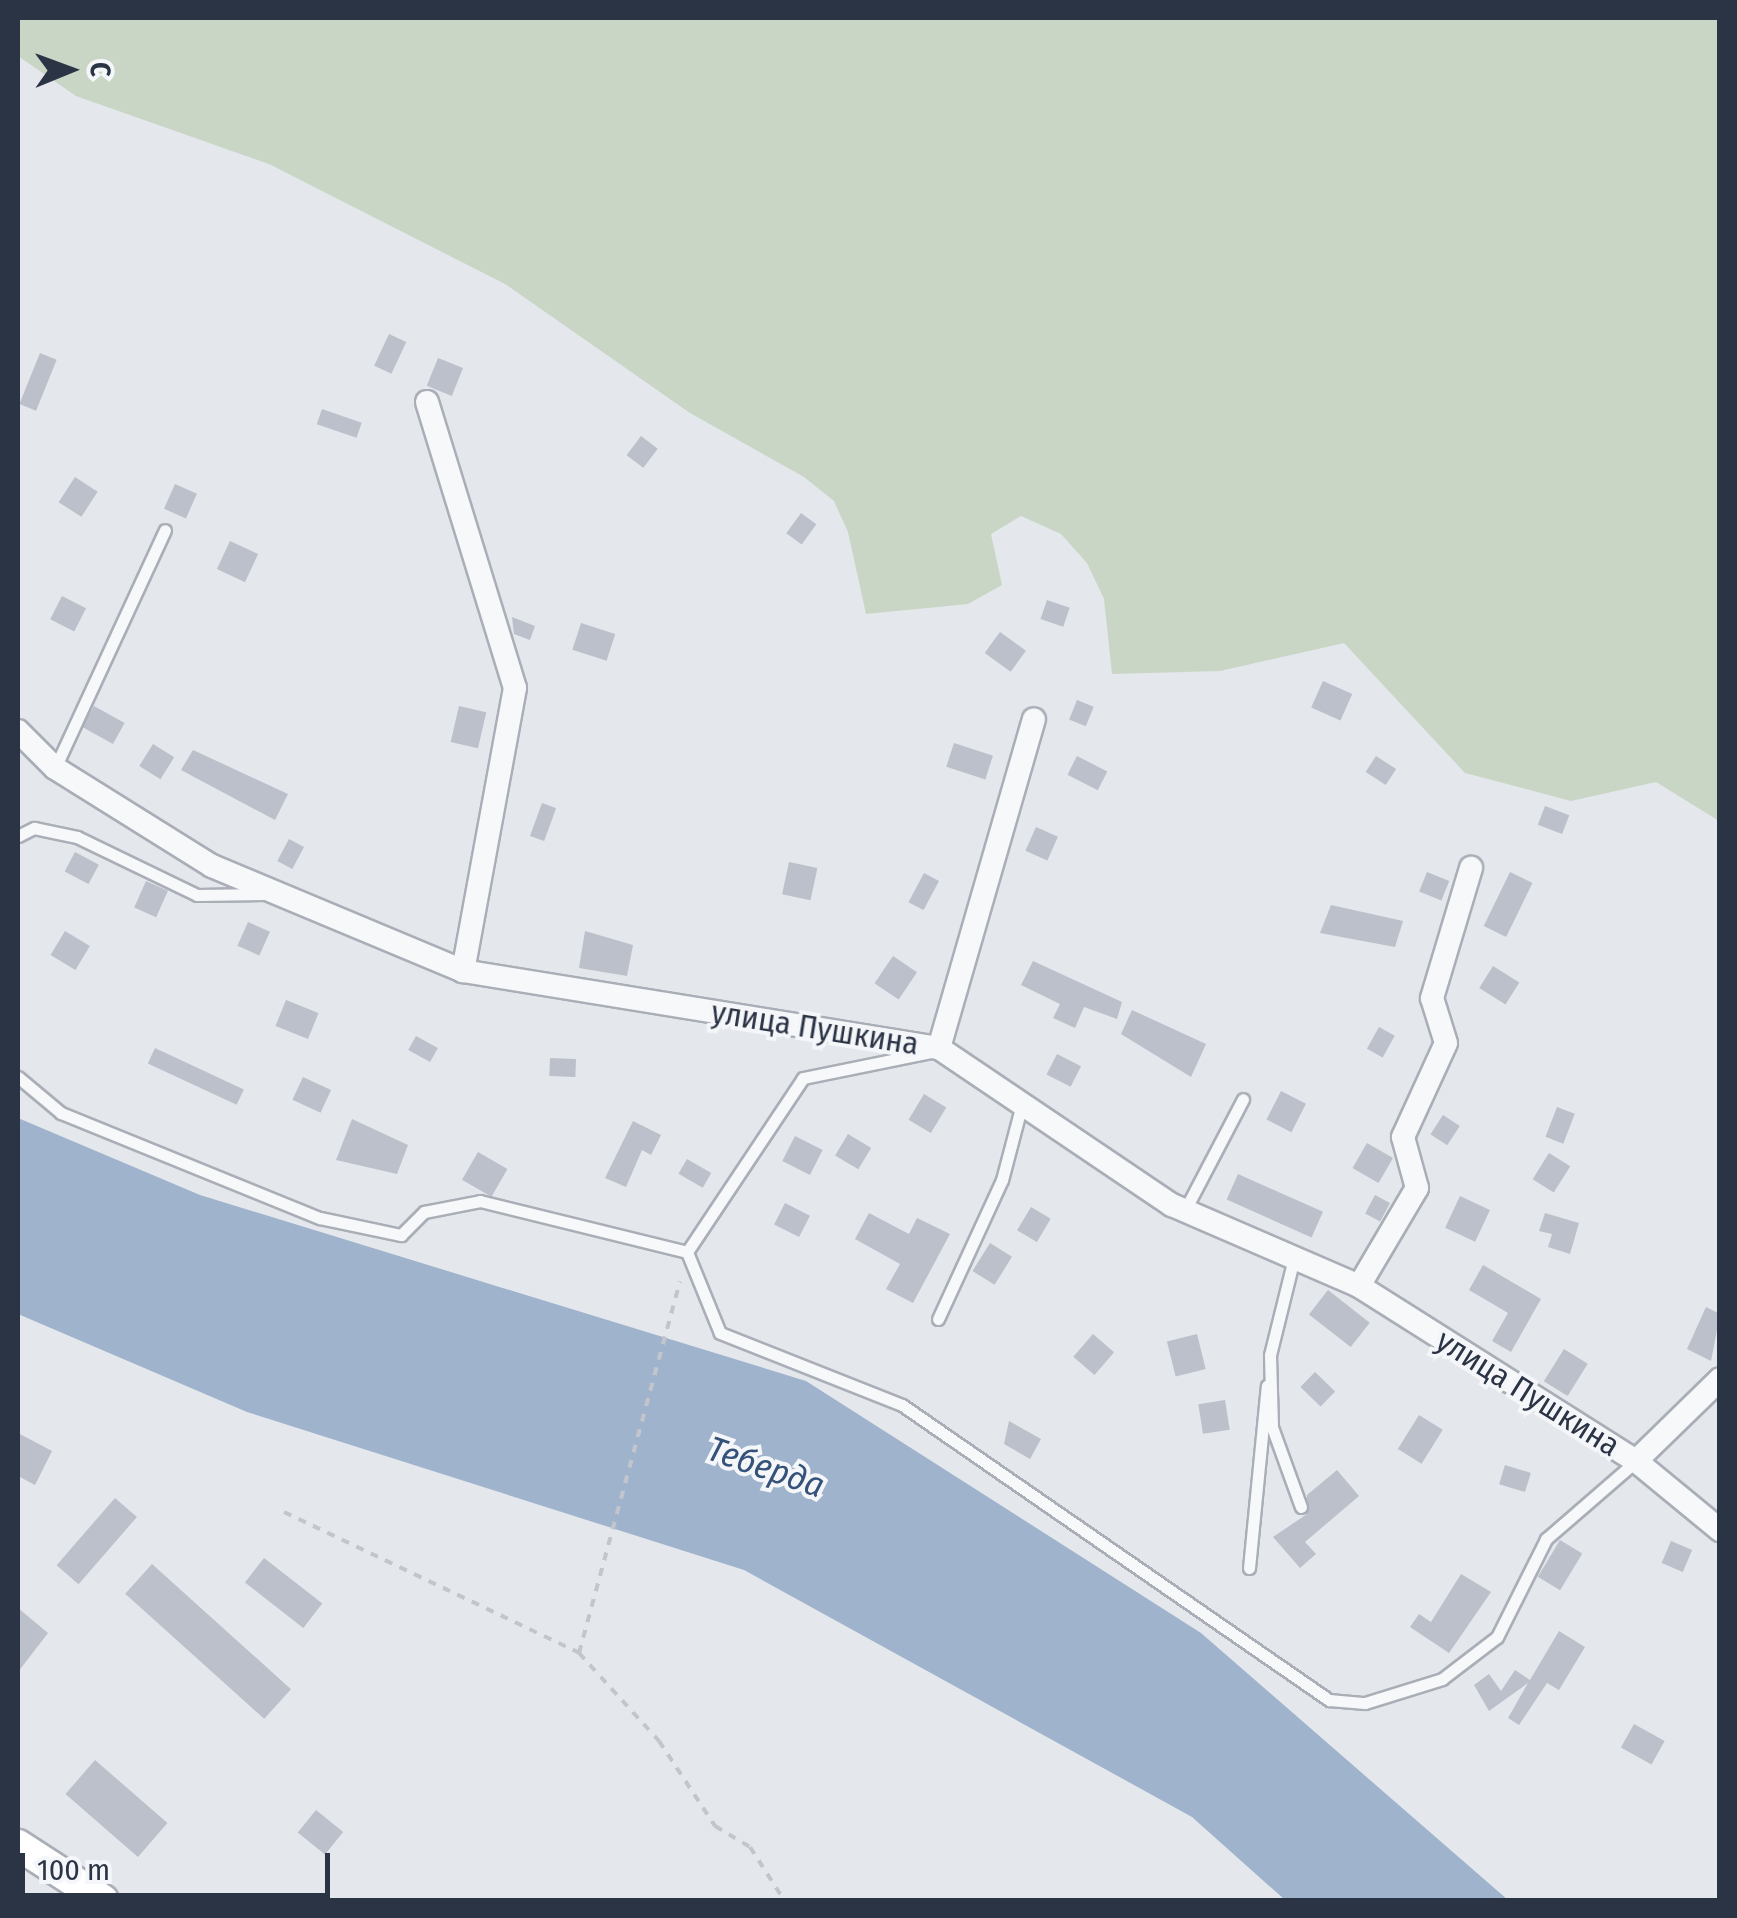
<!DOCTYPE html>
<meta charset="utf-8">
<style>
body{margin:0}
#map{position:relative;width:1737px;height:1918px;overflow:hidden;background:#e4e7ec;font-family:"Fira Sans Condensed",sans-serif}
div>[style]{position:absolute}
.green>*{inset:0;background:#c9d6c5}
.water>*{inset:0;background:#9fb4cc}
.building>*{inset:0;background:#bbc0ca;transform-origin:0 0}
.path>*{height:4px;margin-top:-2px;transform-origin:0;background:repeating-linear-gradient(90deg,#c2c5cb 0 8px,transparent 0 16px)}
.roads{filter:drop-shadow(2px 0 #a9aeb7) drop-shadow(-2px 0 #a9aeb7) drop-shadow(0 2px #a9aeb7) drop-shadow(0 -2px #a9aeb7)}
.lane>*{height:11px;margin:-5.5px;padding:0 5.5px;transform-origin:5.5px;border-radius:5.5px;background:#f7f8fa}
.street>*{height:22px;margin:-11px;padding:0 11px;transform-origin:11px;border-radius:11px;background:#f7f8fa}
.secondary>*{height:30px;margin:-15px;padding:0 15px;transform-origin:15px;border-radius:15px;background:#fff}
span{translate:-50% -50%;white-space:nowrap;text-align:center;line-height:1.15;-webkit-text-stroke:8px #f4f6f9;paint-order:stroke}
.street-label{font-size:32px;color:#2b3445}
.water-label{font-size:35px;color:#34527a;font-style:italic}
.frame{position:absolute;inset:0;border:20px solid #2b3445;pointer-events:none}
.north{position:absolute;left:20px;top:20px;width:100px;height:100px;-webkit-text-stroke:8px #f4f6f9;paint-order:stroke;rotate:89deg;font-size:28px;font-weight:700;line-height:40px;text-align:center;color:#2b3445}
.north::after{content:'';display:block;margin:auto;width:35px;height:45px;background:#2b3445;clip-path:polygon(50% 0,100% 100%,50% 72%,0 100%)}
.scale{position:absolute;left:20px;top:1853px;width:310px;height:45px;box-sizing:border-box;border:5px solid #2b3445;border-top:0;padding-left:12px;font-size:30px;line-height:35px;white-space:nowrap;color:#2b3445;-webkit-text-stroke:8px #f4f6f9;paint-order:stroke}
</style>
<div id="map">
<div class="green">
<div style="clip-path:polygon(18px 18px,1719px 18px,1719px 821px,1656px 782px,1571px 801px,1465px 773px,1344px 643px,1220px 671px,1112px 674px,1104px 599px,1087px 563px,1061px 534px,1021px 516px,991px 534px,1002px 585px,968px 604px,866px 614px,848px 532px,834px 501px,804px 477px,690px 413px,505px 284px,269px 164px,76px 96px,18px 56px)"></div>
</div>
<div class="water">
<div style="clip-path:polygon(18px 1118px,200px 1195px,806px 1381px,1201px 1633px,1508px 1900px,1285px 1900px,1192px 1817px,744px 1570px,247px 1412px,18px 1314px)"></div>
</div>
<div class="building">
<div style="left:389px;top:334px;width:19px;height:35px;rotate:25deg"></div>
<div style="left:40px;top:353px;width:18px;height:55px;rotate:22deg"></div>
<div style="left:438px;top:358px;width:27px;height:30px;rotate:22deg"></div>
<div style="left:322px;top:409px;width:42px;height:16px;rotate:19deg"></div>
<div style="left:641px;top:436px;width:21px;height:24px;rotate:37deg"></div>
<div style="left:75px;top:477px;width:27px;height:30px;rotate:33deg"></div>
<div style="left:175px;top:484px;width:24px;height:27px;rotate:24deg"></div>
<div style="left:801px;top:513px;width:19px;height:25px;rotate:36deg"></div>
<div style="left:230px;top:541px;width:31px;height:31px;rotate:25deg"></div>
<div style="left:62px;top:596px;width:27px;height:26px;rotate:27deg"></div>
<div style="left:1047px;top:600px;width:24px;height:20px;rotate:19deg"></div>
<div style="clip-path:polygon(512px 617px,535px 626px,530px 640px,514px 634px)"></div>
<div style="left:581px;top:623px;width:36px;height:28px;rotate:18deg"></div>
<div style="left:1000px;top:632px;width:32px;height:26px;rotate:36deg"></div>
<div style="left:1323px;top:681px;width:32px;height:29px;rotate:24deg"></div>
<div style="left:1077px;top:700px;width:18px;height:21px;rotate:22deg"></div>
<div style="left:94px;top:706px;width:35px;height:24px;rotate:29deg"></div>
<div style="left:459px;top:706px;width:28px;height:37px;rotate:13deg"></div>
<div style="left:954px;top:743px;width:41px;height:25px;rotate:18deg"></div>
<div style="left:153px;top:744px;width:25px;height:26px;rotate:32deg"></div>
<div style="clip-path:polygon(193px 750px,288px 794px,275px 820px,181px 770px)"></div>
<div style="left:1077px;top:756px;width:34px;height:21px;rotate:27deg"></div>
<div style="left:1376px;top:756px;width:24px;height:19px;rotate:33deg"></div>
<div style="left:542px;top:803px;width:15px;height:35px;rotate:20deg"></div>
<div style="left:1545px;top:806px;width:26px;height:20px;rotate:21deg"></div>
<div style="left:1036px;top:827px;width:24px;height:26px;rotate:24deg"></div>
<div style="left:289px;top:839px;width:17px;height:25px;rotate:28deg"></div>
<div style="left:75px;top:852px;width:27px;height:22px;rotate:28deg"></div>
<div style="left:789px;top:862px;width:29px;height:33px;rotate:12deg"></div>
<div style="left:1427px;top:872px;width:24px;height:21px;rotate:22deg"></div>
<div style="left:1510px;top:872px;width:25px;height:60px;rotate:26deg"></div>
<div style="left:924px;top:873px;width:17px;height:33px;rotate:28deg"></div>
<div style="left:146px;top:881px;width:24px;height:29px;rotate:24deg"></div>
<div style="clip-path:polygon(1331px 905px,1403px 921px,1395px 947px,1320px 933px)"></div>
<div style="left:248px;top:922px;width:24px;height:26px;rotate:24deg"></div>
<div style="left:65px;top:931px;width:29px;height:28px;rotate:31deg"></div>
<div style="clip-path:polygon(585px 931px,633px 945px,627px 976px,579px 968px)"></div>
<div style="left:893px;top:956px;width:29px;height:33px;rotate:34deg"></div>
<div style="clip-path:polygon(1033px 961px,1122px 1002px,1117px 1019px,1084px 1007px,1075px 1028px,1053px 1018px,1060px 1004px,1021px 985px)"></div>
<div style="left:1493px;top:966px;width:31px;height:26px;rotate:32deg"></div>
<div style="left:286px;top:1000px;width:35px;height:28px;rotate:22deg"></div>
<div style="clip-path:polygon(1132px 1010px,1206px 1044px,1191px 1077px,1121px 1034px)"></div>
<div style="left:1379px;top:1027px;width:18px;height:25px;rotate:29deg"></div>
<div style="left:416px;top:1036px;width:25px;height:16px;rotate:29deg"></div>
<div style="left:155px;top:1048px;width:98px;height:17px;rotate:25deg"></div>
<div style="left:1057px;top:1054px;width:27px;height:23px;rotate:27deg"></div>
<div style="left:550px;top:1058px;width:26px;height:18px;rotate:2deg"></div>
<div style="left:303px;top:1077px;width:31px;height:25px;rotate:25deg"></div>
<div style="left:1281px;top:1091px;width:28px;height:32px;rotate:27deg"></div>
<div style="left:924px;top:1094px;width:26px;height:30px;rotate:31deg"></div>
<div style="left:1557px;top:1107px;width:19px;height:32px;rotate:21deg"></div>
<div style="left:1443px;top:1115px;width:20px;height:23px;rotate:33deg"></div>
<div style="clip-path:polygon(352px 1119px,408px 1145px,397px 1174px,336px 1160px)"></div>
<div style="clip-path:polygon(633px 1121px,661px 1135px,651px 1155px,642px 1150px,626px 1187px,605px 1178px)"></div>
<div style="left:848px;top:1134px;width:27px;height:25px;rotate:31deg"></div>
<div style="left:795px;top:1136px;width:31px;height:28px;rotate:27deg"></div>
<div style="left:1367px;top:1143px;width:30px;height:29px;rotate:30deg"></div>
<div style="left:478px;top:1152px;width:34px;height:32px;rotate:30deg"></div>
<div style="left:1549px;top:1153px;width:25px;height:31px;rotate:32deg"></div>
<div style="left:687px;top:1159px;width:28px;height:17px;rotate:30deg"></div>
<div style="left:1238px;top:1174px;width:93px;height:28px;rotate:24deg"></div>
<div style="left:1375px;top:1195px;width:17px;height:21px;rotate:28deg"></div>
<div style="left:1460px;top:1196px;width:33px;height:35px;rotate:25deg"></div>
<div style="left:785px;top:1203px;width:28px;height:24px;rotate:27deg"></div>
<div style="left:1031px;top:1207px;width:23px;height:27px;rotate:31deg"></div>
<div style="clip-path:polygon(869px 1213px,909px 1234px,917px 1218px,950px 1234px,913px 1303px,886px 1289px,900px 1264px,855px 1239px)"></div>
<div style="clip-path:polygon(1545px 1213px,1579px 1223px,1570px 1254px,1548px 1247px,1552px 1234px,1539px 1231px)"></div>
<div style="left:990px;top:1243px;width:26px;height:33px;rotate:32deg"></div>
<div style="clip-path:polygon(1483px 1265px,1541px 1299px,1511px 1352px,1492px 1341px,1508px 1313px,1469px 1290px)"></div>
<div style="left:1328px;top:1290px;width:53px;height:31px;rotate:38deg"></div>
<div style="clip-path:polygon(1706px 1307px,1720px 1314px,1711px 1361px,1687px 1349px)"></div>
<div style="left:1093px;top:1334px;width:28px;height:30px;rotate:41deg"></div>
<div style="left:1197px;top:1334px;width:36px;height:31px;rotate:76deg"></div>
<div style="left:1564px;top:1349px;width:28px;height:38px;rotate:32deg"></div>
<div style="left:1315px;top:1372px;width:28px;height:21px;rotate:44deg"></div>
<div style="left:1225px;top:1400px;width:30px;height:27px;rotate:81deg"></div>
<div style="left:1419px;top:1415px;width:28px;height:40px;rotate:32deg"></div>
<div style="clip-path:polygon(1009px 1421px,1041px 1439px,1030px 1459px,1004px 1444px)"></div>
<div style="clip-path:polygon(18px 1433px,52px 1451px,35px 1485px,18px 1476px)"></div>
<div style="left:1505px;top:1465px;width:27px;height:20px;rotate:17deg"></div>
<div style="clip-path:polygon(1337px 1470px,1359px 1496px,1305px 1542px,1316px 1554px,1300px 1568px,1273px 1537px,1307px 1514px,1307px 1495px)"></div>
<div style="left:115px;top:1498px;width:29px;height:89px;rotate:41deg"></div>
<div style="left:1560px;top:1540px;width:26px;height:43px;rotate:31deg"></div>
<div style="left:1671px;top:1541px;width:23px;height:24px;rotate:23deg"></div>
<div style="left:264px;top:1558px;width:74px;height:31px;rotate:38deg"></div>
<div style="left:152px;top:1564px;width:187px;height:40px;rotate:42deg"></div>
<div style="clip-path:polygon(1461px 1574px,1491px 1592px,1449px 1653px,1410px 1627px,1419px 1614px,1431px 1622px)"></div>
<div style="clip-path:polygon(18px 1608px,48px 1633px,18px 1672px)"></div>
<div style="clip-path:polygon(1559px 1631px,1585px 1647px,1559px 1690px,1547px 1683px,1519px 1725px,1508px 1718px,1528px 1683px,1489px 1711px,1474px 1685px,1489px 1674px,1501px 1691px,1515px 1670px,1530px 1680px)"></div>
<div style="left:1634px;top:1724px;width:35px;height:27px;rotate:29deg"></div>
<div style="left:95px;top:1760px;width:96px;height:45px;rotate:41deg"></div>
<div style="left:316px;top:1810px;width:35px;height:29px;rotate:39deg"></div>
</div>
<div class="path">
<div style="left:284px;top:1512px;width:327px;rotate:25.5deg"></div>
<div style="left:579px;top:1653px;width:119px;rotate:47.7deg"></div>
<div style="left:659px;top:1741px;width:102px;rotate:56.6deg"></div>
<div style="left:715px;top:1826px;width:41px;rotate:31deg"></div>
<div style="left:750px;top:1847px;width:63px;rotate:57.3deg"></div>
<div style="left:579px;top:1653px;width:385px;rotate:-74.8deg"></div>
</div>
<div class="roads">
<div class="lane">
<div style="left:55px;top:768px;width:262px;rotate:-65.2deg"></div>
<div style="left:18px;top:836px;width:18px;rotate:-27deg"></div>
<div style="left:34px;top:828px;width:44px;rotate:11.8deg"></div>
<div style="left:77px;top:837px;width:133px;rotate:25.8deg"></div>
<div style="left:197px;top:895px;width:68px;rotate:-0.8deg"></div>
<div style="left:18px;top:1077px;width:56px;rotate:39.9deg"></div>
<div style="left:61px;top:1113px;width:279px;rotate:22.1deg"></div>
<div style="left:320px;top:1218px;width:83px;rotate:11.9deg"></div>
<div style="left:401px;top:1235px;width:33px;rotate:-45deg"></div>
<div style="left:424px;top:1212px;width:57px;rotate:-11.1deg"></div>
<div style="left:480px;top:1201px;width:213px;rotate:13.8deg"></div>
<div style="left:687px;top:1252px;width:87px;rotate:67.8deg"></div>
<div style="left:720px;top:1333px;width:196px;rotate:21.6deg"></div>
<div style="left:902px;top:1405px;width:519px;rotate:34.64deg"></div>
<div style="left:1329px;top:1700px;width:36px;rotate:5deg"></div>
<div style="left:1365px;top:1703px;width:81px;rotate:-17.3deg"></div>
<div style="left:1442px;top:1679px;width:69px;rotate:-37.4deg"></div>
<div style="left:1497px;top:1637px;width:110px;rotate:-63.4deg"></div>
<div style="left:1546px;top:1539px;width:119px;rotate:-40.9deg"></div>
<div style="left:1185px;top:1210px;width:125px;rotate:-62.4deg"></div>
<div style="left:687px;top:1252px;width:209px;rotate:-56.3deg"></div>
<div style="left:803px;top:1078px;width:131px;rotate:-11.5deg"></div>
<div style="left:1294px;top:1258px;width:100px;rotate:103.9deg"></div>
<div style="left:1270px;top:1355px;width:72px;rotate:88.4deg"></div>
<div style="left:1272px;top:1427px;width:85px;rotate:70.1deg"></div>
<div style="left:938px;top:1319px;width:153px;rotate:-65.3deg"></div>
<div style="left:1002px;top:1180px;width:79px;rotate:-75.3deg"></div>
<div style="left:1249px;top:1568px;width:183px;rotate:-84.4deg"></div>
</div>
<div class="street">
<div style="left:427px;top:402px;width:299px;rotate:72.9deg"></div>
<div style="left:515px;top:688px;width:288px;rotate:100.4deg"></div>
<div style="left:18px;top:731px;width:52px;rotate:45deg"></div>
<div style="left:55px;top:768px;width:185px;rotate:32deg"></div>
<div style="left:212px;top:866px;width:272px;rotate:22.7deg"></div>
<div style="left:463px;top:971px;width:482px;rotate:9.2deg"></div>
<div style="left:939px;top:1048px;width:281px;rotate:34deg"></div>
<div style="left:1172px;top:1205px;width:204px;rotate:23.4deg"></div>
<div style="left:1359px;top:1286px;width:328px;rotate:32.3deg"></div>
<div style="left:1636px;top:1461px;width:109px;rotate:39.4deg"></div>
<div style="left:939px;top:1048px;width:342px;rotate:-73.9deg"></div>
<div style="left:1359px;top:1286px;width:114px;rotate:-59.4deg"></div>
<div style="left:1417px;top:1188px;width:53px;rotate:-105.4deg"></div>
<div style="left:1403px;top:1137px;width:103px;rotate:-65.4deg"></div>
<div style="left:1446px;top:1043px;width:47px;rotate:-107.3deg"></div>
<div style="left:1432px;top:998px;width:136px;rotate:-73.3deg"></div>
<div style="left:1636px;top:1461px;width:117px;rotate:-44.3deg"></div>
</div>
<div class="secondary">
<div style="left:18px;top:1845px;width:101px;rotate:32.9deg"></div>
</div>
</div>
<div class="street-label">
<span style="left:815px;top:1028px;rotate:9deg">улица Пушкина</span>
<span style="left:1528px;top:1393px;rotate:32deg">улица Пушкина</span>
</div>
<div class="water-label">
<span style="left:766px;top:1467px;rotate:19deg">Теберда</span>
</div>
<div class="frame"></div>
<div class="north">С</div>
<div class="scale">100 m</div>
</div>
